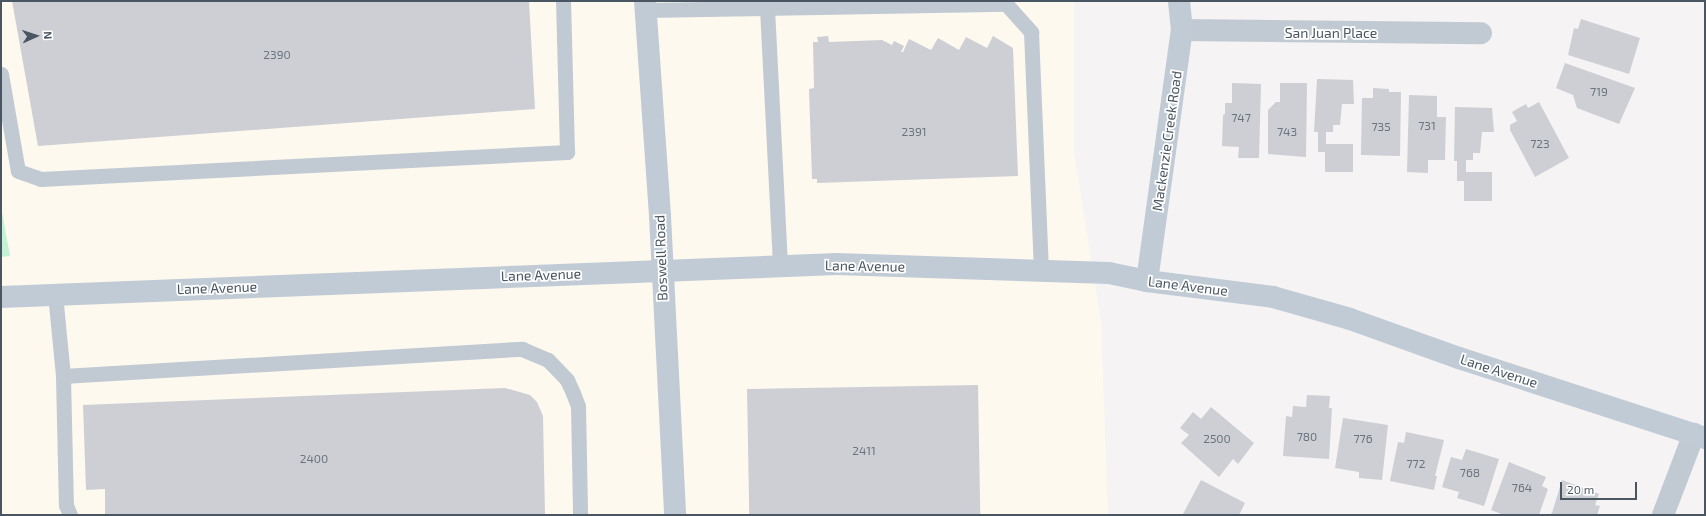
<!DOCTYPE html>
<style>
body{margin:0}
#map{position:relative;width:1706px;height:516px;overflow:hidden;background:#f5f3f3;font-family:"Exo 2",sans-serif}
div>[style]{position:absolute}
.commercial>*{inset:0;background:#fdf9ef}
.green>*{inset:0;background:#c3f1d5}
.building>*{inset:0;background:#cdcfd5;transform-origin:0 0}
.lane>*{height:15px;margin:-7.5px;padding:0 7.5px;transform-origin:7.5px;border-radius:7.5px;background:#c1cad2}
.street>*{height:22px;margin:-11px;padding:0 11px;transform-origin:11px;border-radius:11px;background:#c1cad2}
.secondary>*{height:22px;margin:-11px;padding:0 11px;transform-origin:11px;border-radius:11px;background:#c1cbd6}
span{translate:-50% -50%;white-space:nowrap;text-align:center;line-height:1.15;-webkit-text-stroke:3.5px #fff;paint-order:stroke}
.number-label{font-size:12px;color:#6b747e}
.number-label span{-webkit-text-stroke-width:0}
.street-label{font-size:14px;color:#4a5661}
.frame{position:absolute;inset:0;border:2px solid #4a5661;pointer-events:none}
.north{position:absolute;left:16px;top:16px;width:40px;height:40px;-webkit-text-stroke:3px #fff;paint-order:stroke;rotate:87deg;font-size:11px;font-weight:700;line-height:16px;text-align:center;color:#4a5661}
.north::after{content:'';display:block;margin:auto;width:14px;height:18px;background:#4a5661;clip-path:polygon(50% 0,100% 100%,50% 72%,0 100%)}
.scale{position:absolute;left:1560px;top:482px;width:77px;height:18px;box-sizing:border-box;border:2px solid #4a5661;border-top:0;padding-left:5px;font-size:12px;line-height:14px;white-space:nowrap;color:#4a5661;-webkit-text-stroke:3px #fff;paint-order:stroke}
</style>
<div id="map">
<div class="commercial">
<div style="clip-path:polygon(1px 1px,1074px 1px,1074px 152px,1101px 321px,1108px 515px,1px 515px)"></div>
</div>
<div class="green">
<div style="clip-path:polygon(1px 207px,10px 256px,1px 257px)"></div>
</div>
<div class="building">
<div style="clip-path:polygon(12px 1px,529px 1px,535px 109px,38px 146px)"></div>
<div style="clip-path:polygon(1581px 19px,1640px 38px,1629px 74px,1568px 55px,1574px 28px,1578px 29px)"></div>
<div style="clip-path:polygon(828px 36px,829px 42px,882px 40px,892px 45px,894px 41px,904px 46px,901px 52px,903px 52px,909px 39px,931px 50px,938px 38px,959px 50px,966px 37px,987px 48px,993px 36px,1013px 48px,1018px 176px,817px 183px,817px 179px,812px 179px,809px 89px,814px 88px,813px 42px,818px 42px,817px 37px)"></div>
<div style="clip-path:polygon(1565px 63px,1635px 88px,1619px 124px,1577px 108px,1573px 95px,1556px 88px)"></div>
<div style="clip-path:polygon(1317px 79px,1353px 80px,1354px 104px,1342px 104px,1340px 125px,1333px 125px,1333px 132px,1326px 132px,1326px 144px,1353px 144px,1353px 172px,1325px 172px,1325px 152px,1318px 152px,1318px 132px,1314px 132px)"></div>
<div style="clip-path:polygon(1232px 83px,1261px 84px,1259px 158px,1238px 158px,1239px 147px,1222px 146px,1223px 115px,1225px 114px,1225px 103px,1232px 103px)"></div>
<div style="clip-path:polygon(1280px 83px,1307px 83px,1306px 157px,1268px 154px,1268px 110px,1276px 102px,1280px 102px)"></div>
<div style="clip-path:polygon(1373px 88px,1389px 89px,1389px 92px,1401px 92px,1400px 156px,1361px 155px,1362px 98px,1373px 98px)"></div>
<div style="clip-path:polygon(1409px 95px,1437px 96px,1437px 117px,1446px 117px,1445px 160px,1428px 160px,1428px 173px,1407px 172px)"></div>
<div style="clip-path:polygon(1539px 102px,1569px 158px,1535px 177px,1510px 130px,1510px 125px,1517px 121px,1512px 112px,1526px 104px,1528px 108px)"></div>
<div style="clip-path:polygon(1455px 107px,1492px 108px,1494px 132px,1482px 132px,1480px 153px,1473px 153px,1473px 160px,1466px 160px,1466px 172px,1492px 172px,1492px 201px,1464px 201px,1464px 181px,1457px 181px,1457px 161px,1454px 161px)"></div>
<div style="left:978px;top:385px;width:130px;height:231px;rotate:89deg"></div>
<div style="clip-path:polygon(505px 388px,530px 395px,537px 402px,543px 416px,545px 515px,105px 515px,105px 489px,86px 490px,83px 405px)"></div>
<div style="clip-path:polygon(1307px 395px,1330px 396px,1329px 408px,1332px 408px,1329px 459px,1283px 456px,1286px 416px,1292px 417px,1293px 406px,1306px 407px)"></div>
<div style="clip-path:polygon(1211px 407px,1254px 443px,1238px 464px,1233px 459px,1219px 477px,1181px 443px,1189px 435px,1180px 428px,1193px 412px,1201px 419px)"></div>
<div style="clip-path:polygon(1343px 418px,1388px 425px,1382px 480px,1359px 478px,1359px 472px,1335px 468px)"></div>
<div style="clip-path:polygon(1406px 432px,1444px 440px,1435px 476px,1437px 476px,1434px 490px,1390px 481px,1398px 442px,1404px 443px)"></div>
<div style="clip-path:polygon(1466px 449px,1499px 459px,1484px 506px,1457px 498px,1459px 492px,1442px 487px,1451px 457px,1462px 460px)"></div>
<div style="clip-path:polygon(1509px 462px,1546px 477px,1542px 486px,1548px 489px,1539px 515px,1504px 515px,1491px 510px)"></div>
<div style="clip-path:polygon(1201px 480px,1245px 503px,1239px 515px,1183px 514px)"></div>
<div style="clip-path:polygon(1562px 480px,1599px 494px,1595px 505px,1600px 506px,1597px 515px,1549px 515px,1552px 513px)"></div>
</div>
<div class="lane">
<div style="left:767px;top:8px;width:259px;rotate:87.1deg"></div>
<div style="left:645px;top:10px;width:361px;rotate:-1deg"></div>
<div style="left:1006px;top:4px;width:38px;rotate:48deg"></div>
<div style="left:1031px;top:32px;width:239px;rotate:87.6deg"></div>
<div style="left:1px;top:74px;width:98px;rotate:80.1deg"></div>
<div style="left:18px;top:171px;width:24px;rotate:19deg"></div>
<div style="left:41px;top:179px;width:527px;rotate:-2.94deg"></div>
<div style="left:567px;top:152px;width:151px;rotate:-91.5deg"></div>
<div style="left:55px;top:294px;width:82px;rotate:84.4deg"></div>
<div style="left:63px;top:376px;width:129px;rotate:88.7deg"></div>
<div style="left:66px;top:505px;width:11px;rotate:68deg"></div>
<div style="left:63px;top:376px;width:460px;rotate:-3.4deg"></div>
<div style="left:522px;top:349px;width:28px;rotate:23deg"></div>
<div style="left:548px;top:360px;width:28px;rotate:46deg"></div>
<div style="left:567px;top:380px;width:14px;rotate:65deg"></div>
<div style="left:573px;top:393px;width:14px;rotate:69deg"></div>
<div style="left:578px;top:406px;width:109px;rotate:88.9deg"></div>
</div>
<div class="street">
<div style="left:1182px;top:30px;width:299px;rotate:0.6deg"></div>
<div style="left:1663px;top:515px;width:87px;rotate:-69.1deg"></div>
</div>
<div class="secondary">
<div style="left:645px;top:1px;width:216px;rotate:86deg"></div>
<div style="left:660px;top:216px;width:299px;rotate:87.1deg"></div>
<div style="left:1147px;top:281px;width:253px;rotate:-82.1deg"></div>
<div style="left:1182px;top:30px;width:29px;rotate:-96deg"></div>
<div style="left:1px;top:297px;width:836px;rotate:-2.26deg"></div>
<div style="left:836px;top:264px;width:273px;rotate:1.9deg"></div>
<div style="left:1109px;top:273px;width:39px;rotate:12deg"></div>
<div style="left:1147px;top:281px;width:127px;rotate:7.2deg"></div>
<div style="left:1273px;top:297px;width:80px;rotate:15.9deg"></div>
<div style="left:1350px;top:319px;width:116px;rotate:19.7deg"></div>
<div style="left:1459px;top:358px;width:259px;rotate:18deg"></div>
</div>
<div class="number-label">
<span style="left:277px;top:55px">2390</span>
<span style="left:1599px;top:92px">719</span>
<span style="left:1241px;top:118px">747</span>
<span style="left:1427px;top:126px">731</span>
<span style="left:1381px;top:127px">735</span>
<span style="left:914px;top:132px">2391</span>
<span style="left:1287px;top:132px">743</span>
<span style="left:1540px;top:144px">723</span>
<span style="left:1307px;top:437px">780</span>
<span style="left:1217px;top:439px">2500</span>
<span style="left:1363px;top:439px">776</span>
<span style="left:864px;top:451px">2411</span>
<span style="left:314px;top:459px">2400</span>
<span style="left:1416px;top:464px">772</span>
<span style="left:1470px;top:473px">768</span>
<span style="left:1522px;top:488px">764</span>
</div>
<div class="street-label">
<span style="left:1331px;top:33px">San Juan Place</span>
<span style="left:1167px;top:141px;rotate:-82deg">Mackenzie Creek Road</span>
<span style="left:661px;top:258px;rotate:-92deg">Boswell Road</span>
<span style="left:865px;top:266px;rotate:1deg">Lane Avenue</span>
<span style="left:541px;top:275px;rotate:-2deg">Lane Avenue</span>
<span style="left:1188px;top:286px;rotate:7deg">Lane Avenue</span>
<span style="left:217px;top:288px;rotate:-2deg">Lane Avenue</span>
<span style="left:1499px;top:371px;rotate:18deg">Lane Avenue</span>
</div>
<div class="frame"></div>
<div class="north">N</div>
<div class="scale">20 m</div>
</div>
